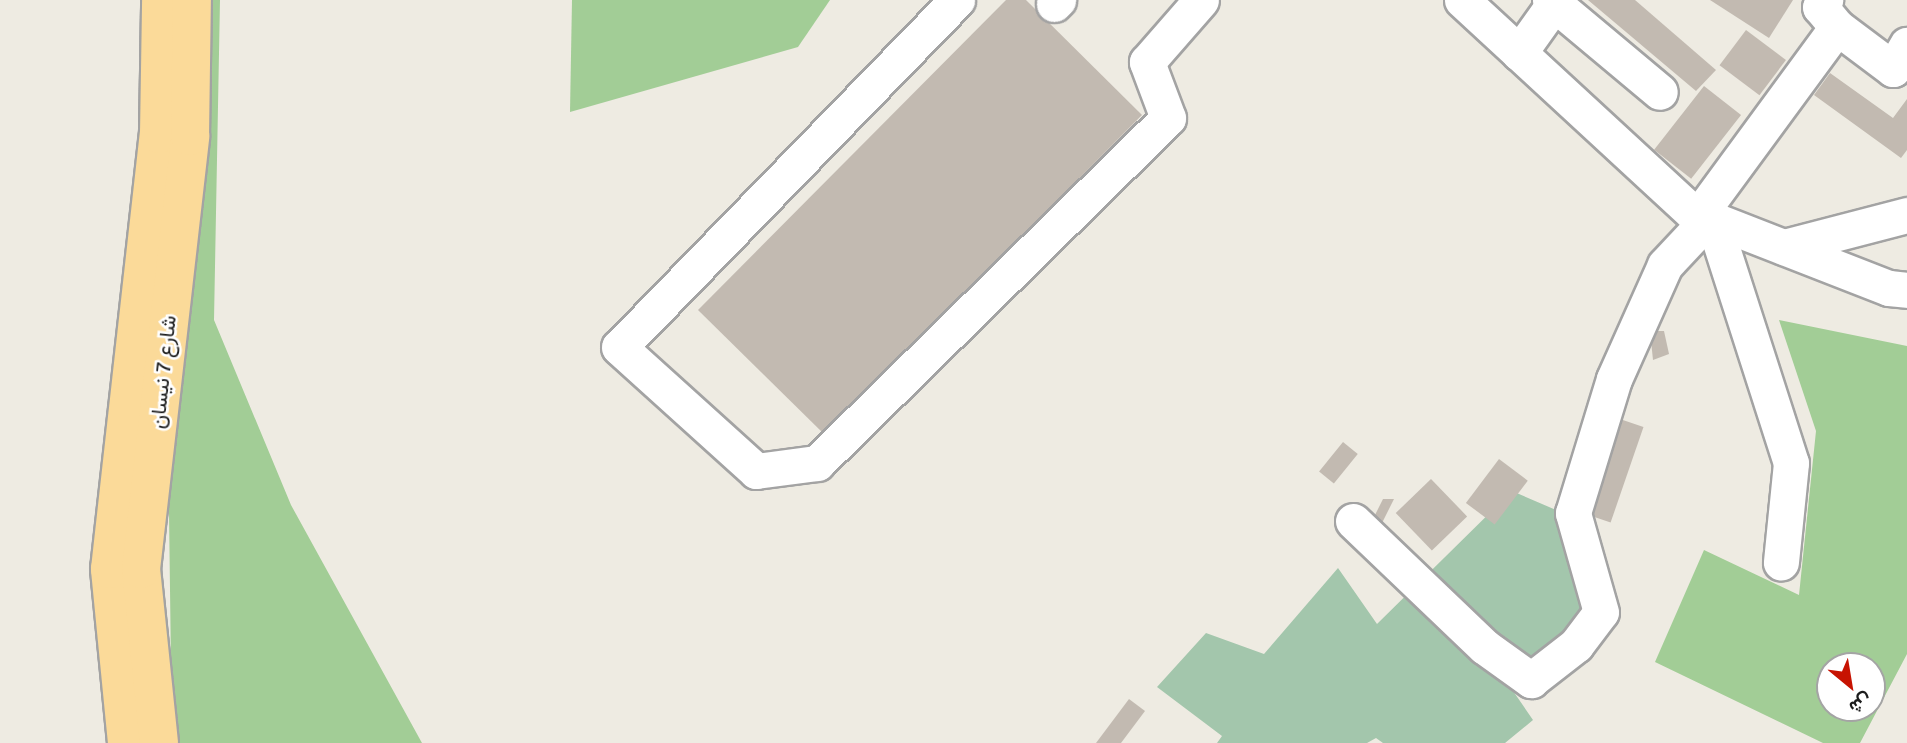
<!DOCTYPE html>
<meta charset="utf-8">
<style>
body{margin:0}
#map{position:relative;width:1907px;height:743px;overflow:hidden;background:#eeebe2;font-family:Signika,Vazirmatn,sans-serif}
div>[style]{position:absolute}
.forest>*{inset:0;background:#a2cd96}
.cemetery>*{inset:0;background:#a3c6ac}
.building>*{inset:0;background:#c2bab1;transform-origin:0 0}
.roads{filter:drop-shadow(2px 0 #a3a3a3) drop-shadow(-2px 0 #a3a3a3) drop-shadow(0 2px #a3a3a3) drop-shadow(0 -2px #a3a3a3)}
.minor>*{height:35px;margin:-17.5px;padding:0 17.5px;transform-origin:17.5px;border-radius:17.5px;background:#fff}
.major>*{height:38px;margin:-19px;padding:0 19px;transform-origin:19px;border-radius:19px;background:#fbda99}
span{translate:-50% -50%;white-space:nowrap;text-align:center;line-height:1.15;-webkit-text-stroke:5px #fff;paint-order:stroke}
.street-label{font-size:21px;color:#1c1c1c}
.north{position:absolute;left:1816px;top:652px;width:70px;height:70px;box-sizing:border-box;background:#fff;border:2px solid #a4a4a4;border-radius:50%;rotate:150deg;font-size:19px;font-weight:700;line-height:28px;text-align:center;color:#1c1c1c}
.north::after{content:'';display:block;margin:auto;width:24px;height:32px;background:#c71302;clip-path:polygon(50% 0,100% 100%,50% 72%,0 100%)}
</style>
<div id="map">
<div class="forest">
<div style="clip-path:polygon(191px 0,220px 0,214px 320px,291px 505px,422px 743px,172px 743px,167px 358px)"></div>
<div style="clip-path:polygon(572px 0,830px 0,798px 47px,570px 112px)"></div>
<div style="clip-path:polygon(evenodd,1779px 320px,1907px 346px,1907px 654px,1860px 743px,1823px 743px,1655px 662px,1704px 550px,1799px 595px,1816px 431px,1779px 320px,1830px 666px,1872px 666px,1872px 708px,1830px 708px,1830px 666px)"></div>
</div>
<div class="cemetery">
<div style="clip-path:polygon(1512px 491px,1563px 513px,1586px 616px,1511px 688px,1533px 720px,1505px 743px,1383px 743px,1376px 738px,1367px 743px,1217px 743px,1222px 736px,1157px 687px,1206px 633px,1264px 654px,1338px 568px,1377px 624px)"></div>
</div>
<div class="building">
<div style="clip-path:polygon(1006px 0,1026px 0,1142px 115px,825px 435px,698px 310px)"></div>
<div style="clip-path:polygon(1588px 0,1635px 0,1716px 70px,1696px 91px)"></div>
<div style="clip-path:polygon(1710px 0,1793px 0,1769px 38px)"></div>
<div style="left:1746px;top:30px;width:50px;height:44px;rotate:37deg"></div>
<div style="clip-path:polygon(1830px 73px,1893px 118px,1907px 99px,1907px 150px,1901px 158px,1814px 95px)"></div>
<div style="left:1704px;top:86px;width:47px;height:81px;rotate:38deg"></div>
<div style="clip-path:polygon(1650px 331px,1664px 331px,1669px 354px,1653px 360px)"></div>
<div style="left:1617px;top:418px;width:28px;height:101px;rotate:19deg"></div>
<div style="left:1343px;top:442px;width:19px;height:38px;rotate:39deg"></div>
<div style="left:1499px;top:459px;width:36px;height:55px;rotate:37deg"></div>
<div style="left:1431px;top:479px;width:52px;height:49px;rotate:46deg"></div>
<div style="clip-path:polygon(1383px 499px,1394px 499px,1381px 525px,1372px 521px)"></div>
<div style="clip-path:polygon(1129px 699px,1145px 711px,1121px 743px,1096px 743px)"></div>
</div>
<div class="roads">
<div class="minor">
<div style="left:957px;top:0;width:484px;rotate:134.2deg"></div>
<div style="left:619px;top:347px;width:185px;rotate:42.1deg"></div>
<div style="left:756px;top:471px;width:62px;rotate:-7.5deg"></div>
<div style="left:817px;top:463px;width:492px;rotate:-44.5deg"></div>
<div style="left:1168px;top:118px;width:60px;rotate:-110.6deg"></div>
<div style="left:1147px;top:62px;width:82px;rotate:-48.9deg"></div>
<div style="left:1462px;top:0;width:311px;rotate:42.7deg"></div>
<div style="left:1691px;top:211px;width:212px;rotate:21.3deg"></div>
<div style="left:1889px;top:288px;width:18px;rotate:6deg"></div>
<div style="left:1550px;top:0;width:143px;rotate:39.9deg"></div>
<div style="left:1054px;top:4px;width:6px;rotate:-45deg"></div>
<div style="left:1837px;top:27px;width:70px;rotate:36.9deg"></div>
<div style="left:1893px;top:69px;width:28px;rotate:-60deg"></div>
<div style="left:1519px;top:53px;width:60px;rotate:-54.5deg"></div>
<div style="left:1699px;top:215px;width:233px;rotate:-53.7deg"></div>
<div style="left:1837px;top:27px;width:26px;rotate:-130deg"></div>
<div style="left:1820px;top:7px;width:9px;rotate:-54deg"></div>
<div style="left:1713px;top:220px;width:255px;rotate:72.2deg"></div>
<div style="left:1791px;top:463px;width:100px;rotate:95.8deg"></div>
<div style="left:1784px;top:247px;width:127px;rotate:-14.6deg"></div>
<div style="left:1353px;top:521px;width:182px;rotate:43.7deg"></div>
<div style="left:1485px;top:647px;width:57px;rotate:35.7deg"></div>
<div style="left:1531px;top:680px;width:57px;rotate:-37.9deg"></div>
<div style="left:1576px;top:645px;width:41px;rotate:-52.9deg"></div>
<div style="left:1601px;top:612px;width:103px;rotate:-105.8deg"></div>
<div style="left:1573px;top:513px;width:140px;rotate:-73deg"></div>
<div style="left:1614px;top:379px;width:125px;rotate:-65.9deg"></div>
<div style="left:1665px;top:265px;width:64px;rotate:-46.9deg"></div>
</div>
<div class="major">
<div style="left:127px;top:743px;width:175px;rotate:-95.6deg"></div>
<div style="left:110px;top:569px;width:438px;rotate:-83.6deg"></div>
<div style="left:159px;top:134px;width:134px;rotate:-89.1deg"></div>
<div style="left:159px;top:743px;width:175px;rotate:-95.9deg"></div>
<div style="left:141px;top:569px;width:436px;rotate:-83.5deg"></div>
<div style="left:190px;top:136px;width:136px;rotate:-89.2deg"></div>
</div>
</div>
<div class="street-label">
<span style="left:163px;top:372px;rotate:-84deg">شارع 7 نيسان</span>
</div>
<div class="north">ش</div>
</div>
